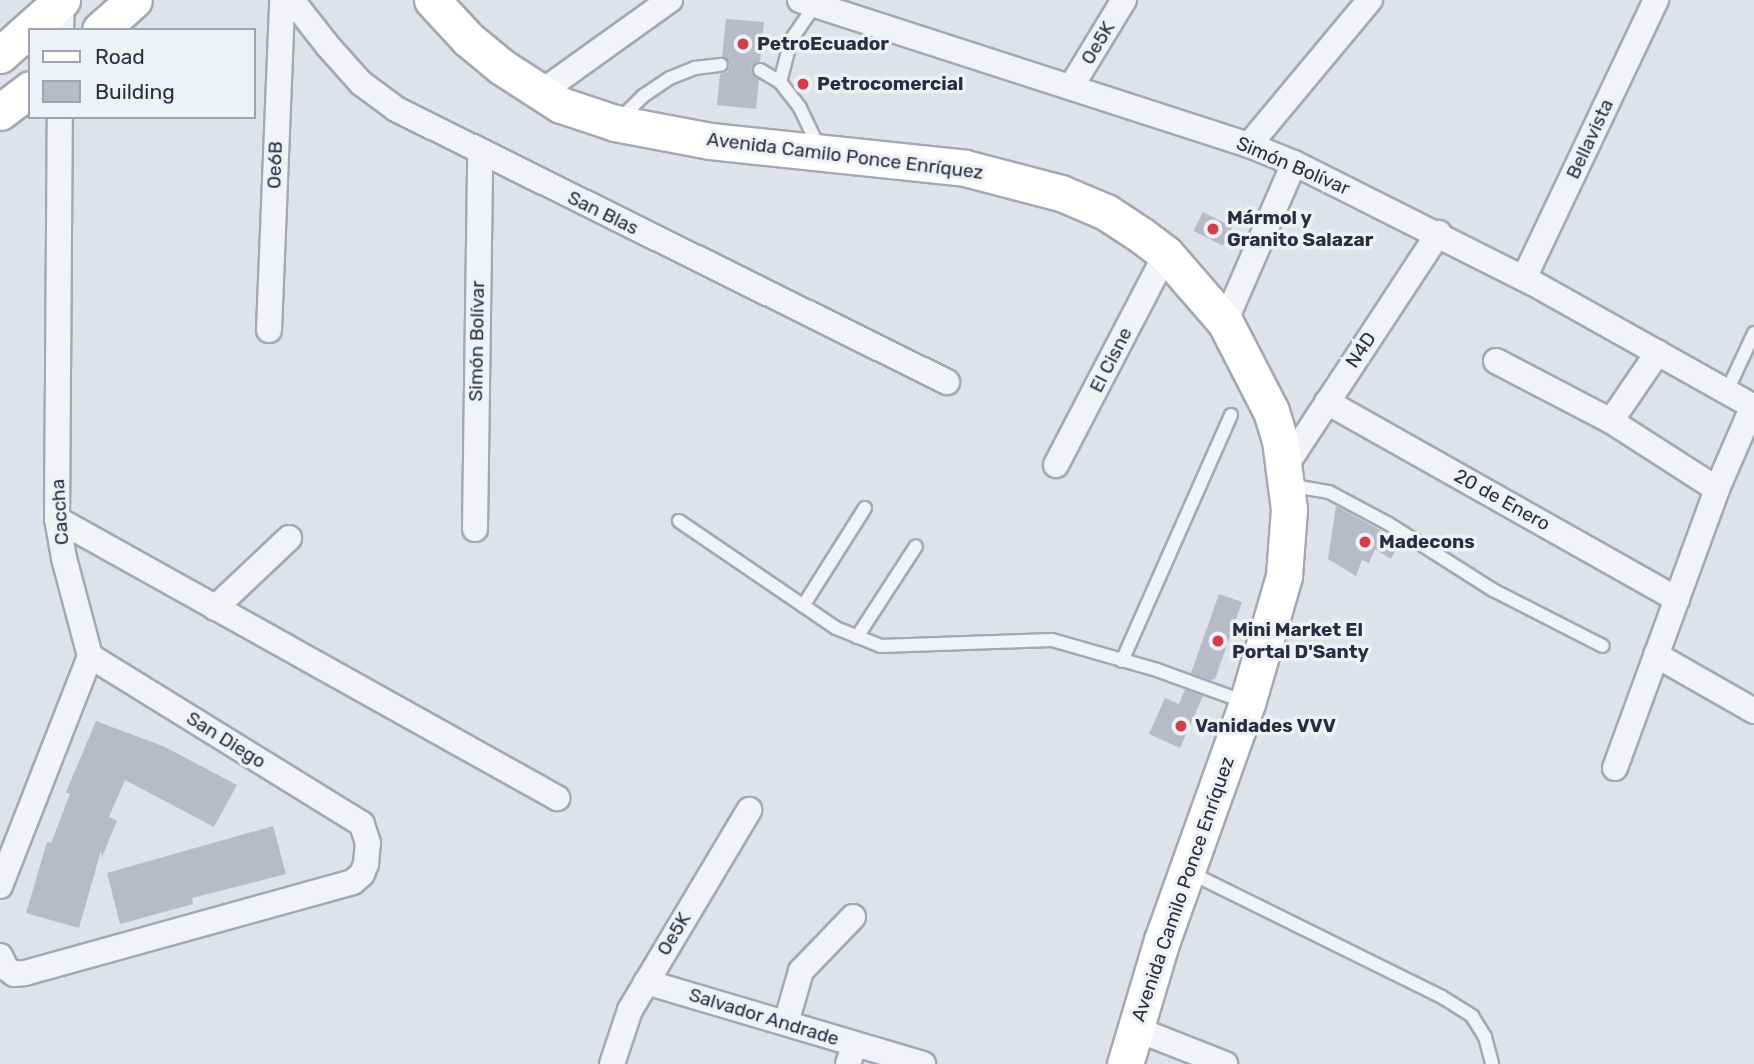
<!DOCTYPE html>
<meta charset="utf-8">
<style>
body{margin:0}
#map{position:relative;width:1754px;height:1064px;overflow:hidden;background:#dfe2e9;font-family:Rubik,sans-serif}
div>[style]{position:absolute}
.building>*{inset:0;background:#b6bbc6;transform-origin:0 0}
.roads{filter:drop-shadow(2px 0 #a4a8b3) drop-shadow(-2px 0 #a4a8b3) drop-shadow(0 2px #a4a8b3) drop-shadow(0 -2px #a4a8b3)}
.lane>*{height:12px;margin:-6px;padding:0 6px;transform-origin:6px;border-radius:6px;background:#f2f3f7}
.street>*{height:24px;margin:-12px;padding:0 12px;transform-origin:12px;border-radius:12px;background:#f2f3f7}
.secondary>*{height:35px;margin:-17.5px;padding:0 17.5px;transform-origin:17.5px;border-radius:17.5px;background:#fff}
.dots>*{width:19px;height:19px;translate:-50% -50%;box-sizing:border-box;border:4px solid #eef1f6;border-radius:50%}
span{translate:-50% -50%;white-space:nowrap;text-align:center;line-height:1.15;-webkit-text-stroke:7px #eef1f6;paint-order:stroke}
.street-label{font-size:19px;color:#272e41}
.poi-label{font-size:19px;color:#272e41;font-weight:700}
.left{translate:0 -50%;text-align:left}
.legend{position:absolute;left:28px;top:28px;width:228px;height:91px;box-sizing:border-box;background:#eef1f6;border:2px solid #9ea3ae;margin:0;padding:9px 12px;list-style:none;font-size:21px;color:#272e41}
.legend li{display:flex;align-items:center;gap:14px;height:35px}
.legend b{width:35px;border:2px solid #9ea3ae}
</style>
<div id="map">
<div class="building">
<div style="clip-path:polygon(726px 19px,764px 22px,760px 61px,751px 69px,759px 79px,756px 109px,717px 105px,720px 74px,727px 72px,730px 65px,722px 57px)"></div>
<div style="left:1203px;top:212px;width:33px;height:21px;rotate:27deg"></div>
<div style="clip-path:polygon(1336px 506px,1400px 541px,1391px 559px,1375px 549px,1369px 563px,1362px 560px,1356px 576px,1328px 559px)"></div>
<div style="clip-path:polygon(1219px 594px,1242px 602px,1215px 679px,1210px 680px,1191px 673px)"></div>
<div style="clip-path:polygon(1185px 689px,1203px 696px,1180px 748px,1149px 734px,1165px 698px,1179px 704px)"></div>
<div style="clip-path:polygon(96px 721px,165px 747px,237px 785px,214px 827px,125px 780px,109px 817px,117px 821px,102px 857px,101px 851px,79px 928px,26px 913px,47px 842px,51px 843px,70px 794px,66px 792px)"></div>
<div style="clip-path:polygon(273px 826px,286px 874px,192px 898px,193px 904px,120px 924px,107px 873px)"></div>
</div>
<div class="roads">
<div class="lane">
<div style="left:760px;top:70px;width:23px;rotate:31deg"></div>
<div style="left:780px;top:82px;width:33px;rotate:52deg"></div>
<div style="left:800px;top:108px;width:47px;rotate:64.5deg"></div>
<div style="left:780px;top:82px;width:43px;rotate:-75.3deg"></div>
<div style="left:791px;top:40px;width:42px;rotate:-55.6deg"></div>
<div style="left:620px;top:119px;width:33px;rotate:-45deg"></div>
<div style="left:643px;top:96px;width:32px;rotate:-34deg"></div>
<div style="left:670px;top:78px;width:27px;rotate:-22deg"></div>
<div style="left:695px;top:68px;width:26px;rotate:-7deg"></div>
<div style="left:1727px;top:391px;width:64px;rotate:-65deg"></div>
<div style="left:1288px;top:485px;width:42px;rotate:9.7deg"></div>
<div style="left:1329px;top:492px;width:68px;rotate:28.1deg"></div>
<div style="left:1389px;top:524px;width:123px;rotate:32.4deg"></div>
<div style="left:1493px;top:590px;width:123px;rotate:27deg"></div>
<div style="left:679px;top:521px;width:190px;rotate:34.3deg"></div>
<div style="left:836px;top:628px;width:48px;rotate:21.8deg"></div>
<div style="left:881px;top:646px;width:171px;rotate:-2deg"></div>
<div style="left:1052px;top:640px;width:109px;rotate:15.9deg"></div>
<div style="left:1157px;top:670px;width:94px;rotate:20deg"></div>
<div style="left:803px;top:606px;width:116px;rotate:-57.7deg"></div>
<div style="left:857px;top:637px;width:108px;rotate:-57deg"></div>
<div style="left:1122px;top:661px;width:269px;rotate:-66.1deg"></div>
<div style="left:1189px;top:872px;width:282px;rotate:26.3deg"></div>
<div style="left:1442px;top:997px;width:36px;rotate:32deg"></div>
<div style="left:1472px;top:1016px;width:25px;rotate:58deg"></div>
<div style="left:1485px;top:1037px;width:28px;rotate:75deg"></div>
</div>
<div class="street">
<div style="left:292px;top:0;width:57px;rotate:52.1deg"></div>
<div style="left:327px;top:45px;width:51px;rotate:48.2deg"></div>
<div style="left:361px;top:83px;width:44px;rotate:36.6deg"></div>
<div style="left:396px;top:109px;width:615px;rotate:26.36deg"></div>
<div style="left:800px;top:0;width:472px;rotate:17.9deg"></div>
<div style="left:1249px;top:145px;width:48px;rotate:21.8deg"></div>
<div style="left:1294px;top:163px;width:267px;rotate:26.7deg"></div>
<div style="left:1533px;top:283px;width:253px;rotate:29.3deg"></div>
<div style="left:61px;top:30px;width:30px;rotate:-88deg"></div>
<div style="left:1071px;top:87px;width:102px;rotate:-58.7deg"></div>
<div style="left:540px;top:93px;width:160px;rotate:-35.6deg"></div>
<div style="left:1249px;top:145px;width:189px;rotate:-50.2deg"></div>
<div style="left:1524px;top:278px;width:308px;rotate:-64.6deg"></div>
<div style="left:1225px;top:322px;width:173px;rotate:-66.5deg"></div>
<div style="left:269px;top:330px;width:330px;rotate:-87.7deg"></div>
<div style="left:1496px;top:361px;width:130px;rotate:27.6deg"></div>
<div style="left:1611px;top:421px;width:126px;rotate:32.7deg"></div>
<div style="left:1327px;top:402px;width:402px;rotate:29.4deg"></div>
<div style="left:1611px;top:421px;width:83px;rotate:-55.7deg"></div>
<div style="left:1056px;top:465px;width:238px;rotate:-62.5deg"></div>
<div style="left:1285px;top:467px;width:280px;rotate:-56.7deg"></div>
<div style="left:57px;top:519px;width:573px;rotate:29.16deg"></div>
<div style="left:475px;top:529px;width:376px;rotate:-89.2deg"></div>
<div style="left:215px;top:608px;width:102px;rotate:-43.4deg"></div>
<div style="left:1656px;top:655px;width:113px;rotate:29.7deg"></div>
<div style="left:1615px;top:768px;width:297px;rotate:-69.9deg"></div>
<div style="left:1717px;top:489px;width:90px;rotate:-66.6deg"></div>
<div style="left:0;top:886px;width:247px;rotate:-68.6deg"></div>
<div style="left:90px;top:656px;width:101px;rotate:-104.9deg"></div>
<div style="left:64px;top:558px;width:40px;rotate:-100deg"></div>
<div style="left:57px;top:519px;width:402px;rotate:-89.6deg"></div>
<div style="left:0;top:956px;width:13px;rotate:63deg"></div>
<div style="left:6px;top:968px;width:10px;rotate:37deg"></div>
<div style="left:14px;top:974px;width:11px;rotate:-5deg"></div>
<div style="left:25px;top:973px;width:340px;rotate:-15.5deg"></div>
<div style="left:353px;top:882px;width:12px;rotate:-42deg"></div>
<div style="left:362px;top:874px;width:11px;rotate:-68deg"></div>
<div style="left:366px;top:864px;width:21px;rotate:-85deg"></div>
<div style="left:368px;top:843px;width:20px;rotate:-108deg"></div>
<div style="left:362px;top:824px;width:320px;rotate:-148.3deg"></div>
<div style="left:646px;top:982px;width:289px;rotate:16.5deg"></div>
<div style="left:786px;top:1023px;width:54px;rotate:-73.9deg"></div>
<div style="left:801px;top:971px;width:75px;rotate:-46.1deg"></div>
<div style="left:1136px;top:1029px;width:96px;rotate:21.5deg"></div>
<div style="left:612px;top:1064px;width:57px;rotate:-71.6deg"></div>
<div style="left:630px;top:1010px;width:233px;rotate:-59.2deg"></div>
<div style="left:848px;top:1064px;width:21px;rotate:-71deg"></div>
</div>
<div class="secondary">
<div style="left:432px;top:0;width:53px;rotate:47.3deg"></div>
<div style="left:468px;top:39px;width:44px;rotate:39.5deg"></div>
<div style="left:502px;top:67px;width:70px;rotate:32.8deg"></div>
<div style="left:561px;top:105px;width:57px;rotate:18.4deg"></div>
<div style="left:615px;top:123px;width:97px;rotate:10.7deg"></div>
<div style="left:710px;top:141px;width:256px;rotate:6deg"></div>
<div style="left:965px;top:168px;width:99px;rotate:14.6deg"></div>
<div style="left:1061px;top:193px;width:49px;rotate:22.9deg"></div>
<div style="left:1106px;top:212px;width:42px;rotate:33.3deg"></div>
<div style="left:1141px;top:235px;width:31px;rotate:37deg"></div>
<div style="left:1166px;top:254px;width:90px;rotate:49.1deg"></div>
<div style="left:1225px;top:322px;width:100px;rotate:62.7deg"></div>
<div style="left:1271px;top:411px;width:30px;rotate:73deg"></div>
<div style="left:1280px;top:440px;width:70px;rotate:82.6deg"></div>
<div style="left:1289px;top:509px;width:67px;rotate:94.3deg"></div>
<div style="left:1284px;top:576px;width:132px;rotate:106.2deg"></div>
<div style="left:1247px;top:703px;width:252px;rotate:109.7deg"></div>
<div style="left:1162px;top:940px;width:129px;rotate:106.6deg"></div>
<div style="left:100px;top:30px;width:45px;rotate:-41.4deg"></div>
<div style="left:0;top:55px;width:83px;rotate:-41.6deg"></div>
<div style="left:0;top:112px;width:38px;rotate:-37deg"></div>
</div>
</div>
<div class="dots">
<div style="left:743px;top:44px;background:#d43e49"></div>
<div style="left:803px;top:84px;background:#d43e49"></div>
<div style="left:1213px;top:229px;background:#d43e49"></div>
<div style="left:1365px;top:542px;background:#d43e49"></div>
<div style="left:1218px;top:641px;background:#d43e49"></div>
<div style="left:1181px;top:726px;background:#d43e49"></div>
</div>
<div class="street-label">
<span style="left:1098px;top:43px;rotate:-59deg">Oe5K</span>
<span style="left:1590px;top:139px;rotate:-65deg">Bellavista</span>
<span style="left:845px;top:156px;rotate:7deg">Avenida Camilo Ponce Enríquez</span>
<span style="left:275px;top:165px;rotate:-88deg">Oe6B</span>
<span style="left:1293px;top:166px;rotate:23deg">Simón Bolívar</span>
<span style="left:603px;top:213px;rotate:26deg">San Blas</span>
<span style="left:477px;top:341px;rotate:-89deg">Simón Bolívar</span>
<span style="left:1361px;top:350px;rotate:-56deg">N4D</span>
<span style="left:1111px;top:360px;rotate:-63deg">El Cisne</span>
<span style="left:1502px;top:500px;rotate:29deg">20 de Enero</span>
<span style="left:60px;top:512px;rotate:-94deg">Caccha</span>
<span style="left:226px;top:740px;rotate:32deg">San Diego</span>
<span style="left:1183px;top:889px;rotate:-71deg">Avenida Camilo Ponce Enríquez</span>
<span style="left:674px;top:934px;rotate:-59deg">Oe5K</span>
<span style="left:764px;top:1017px;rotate:17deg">Salvador Andrade</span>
</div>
<div class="poi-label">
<span class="left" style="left:757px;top:44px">PetroEcuador</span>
<span class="left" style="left:817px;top:84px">Petrocomercial</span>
<span class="left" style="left:1227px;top:229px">Mármol y<br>Granito Salazar</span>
<span class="left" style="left:1379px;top:542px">Madecons</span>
<span class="left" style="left:1232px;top:641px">Mini Market El<br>Portal D'Santy</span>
<span class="left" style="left:1195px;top:726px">Vanidades VVV</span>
</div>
<ul class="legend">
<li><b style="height:9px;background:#fff"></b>Road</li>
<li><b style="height:19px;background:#b6bbc6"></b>Building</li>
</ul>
</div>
